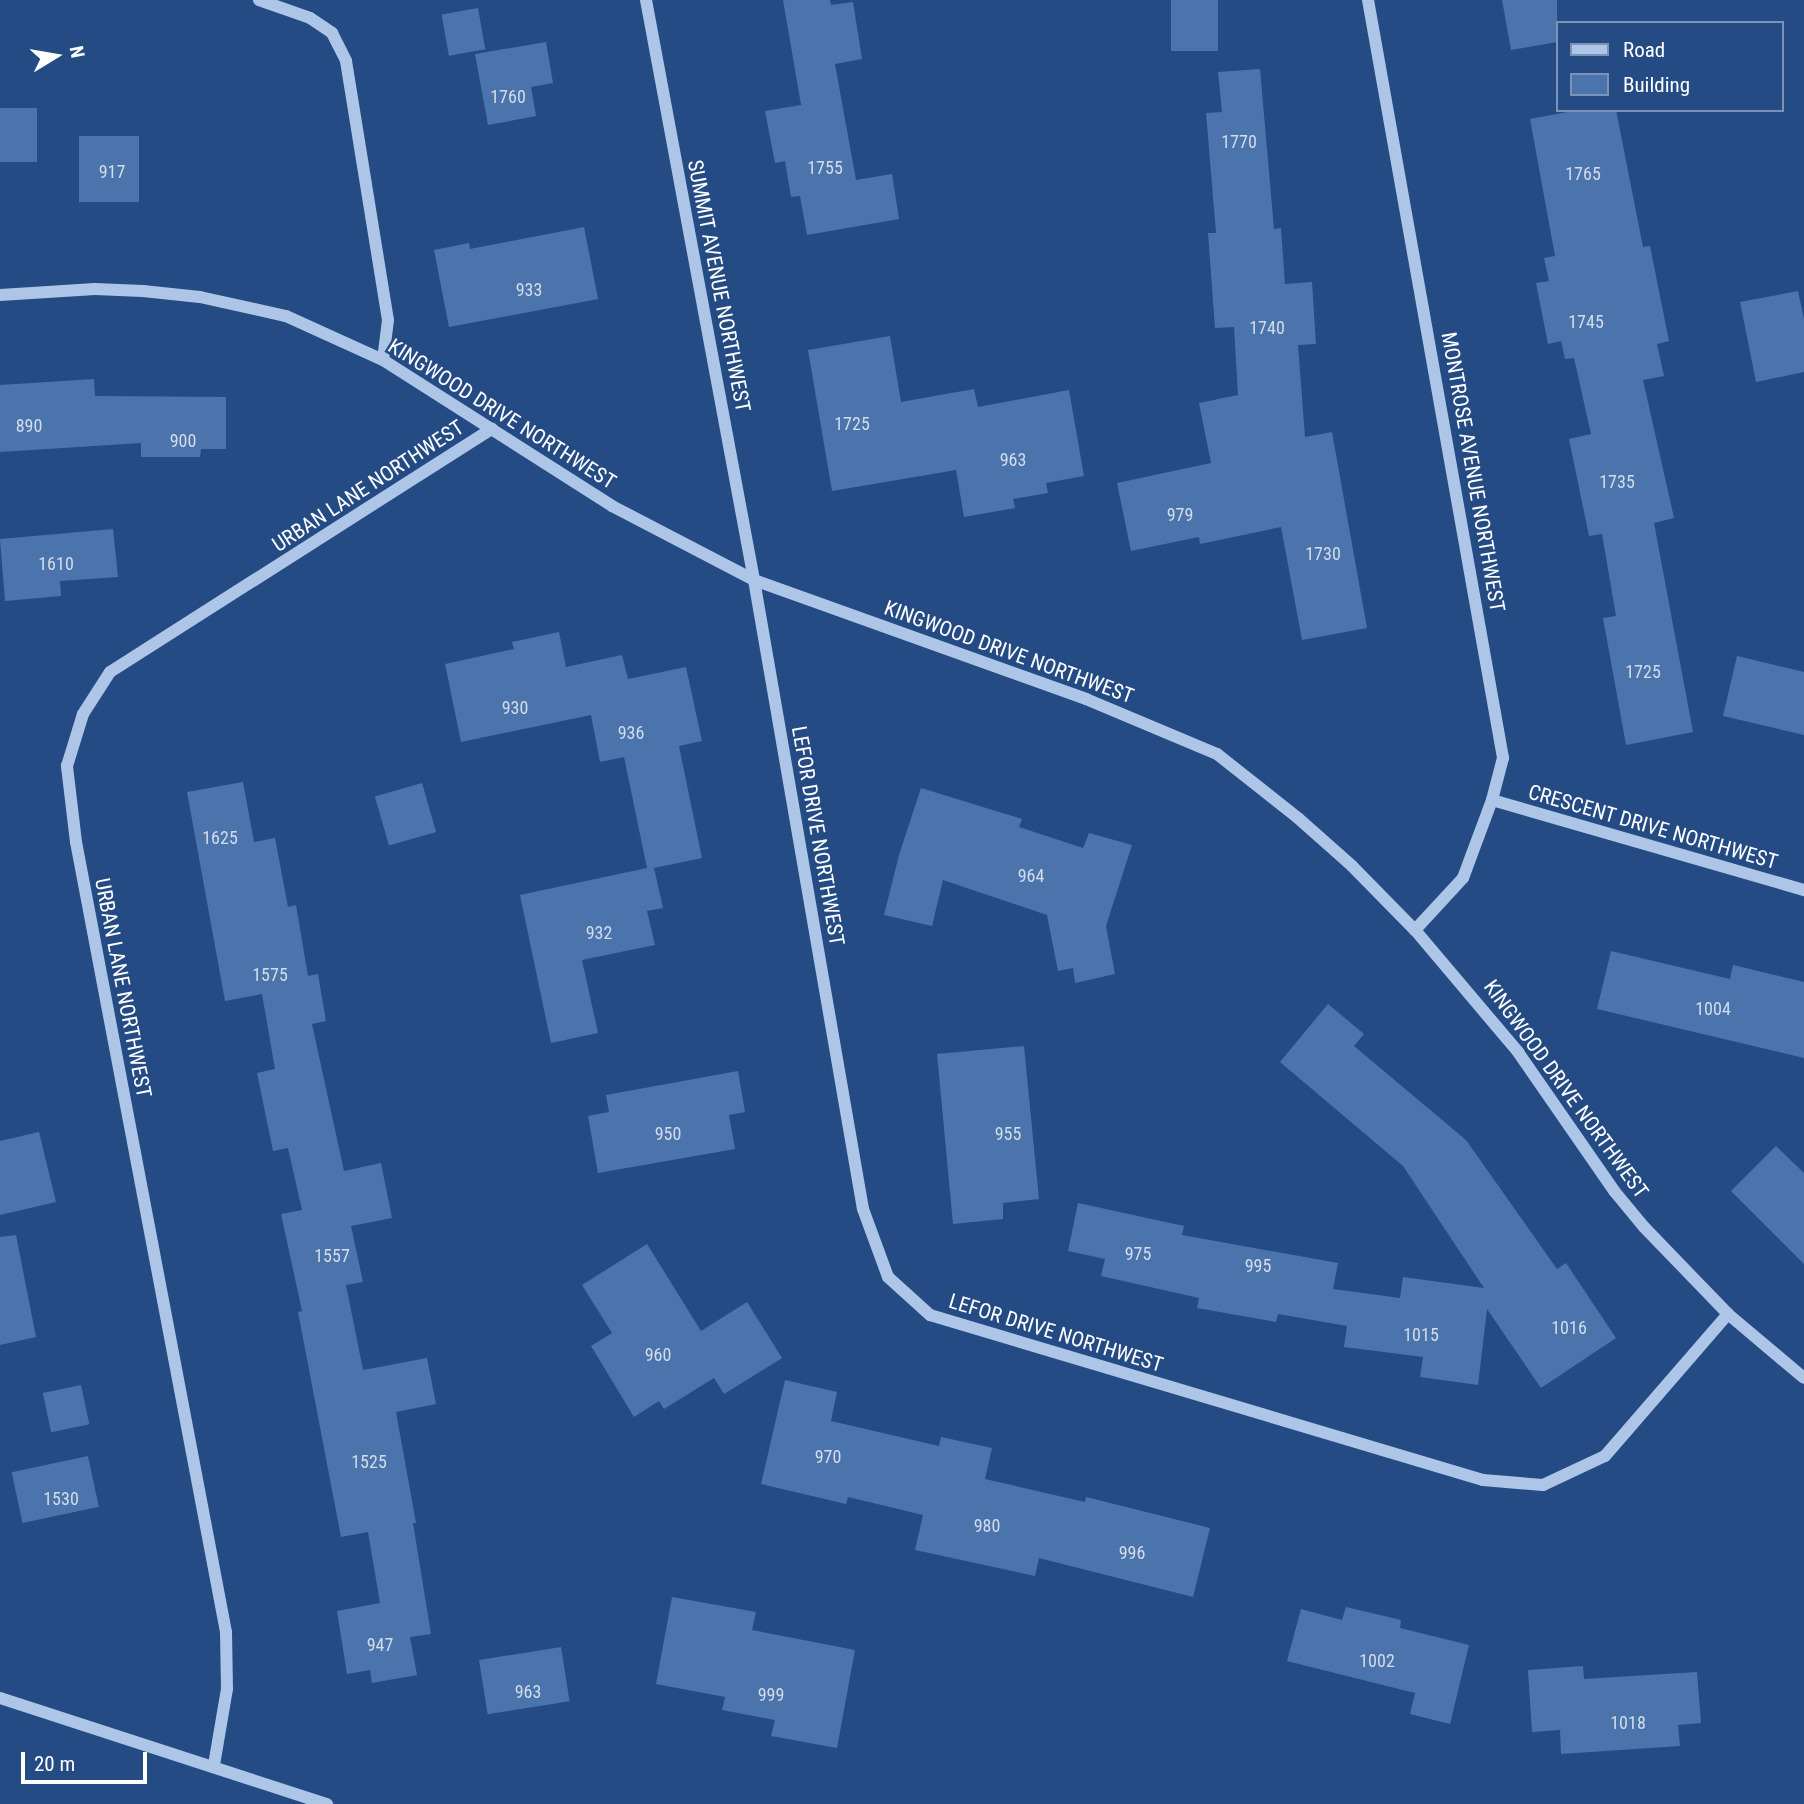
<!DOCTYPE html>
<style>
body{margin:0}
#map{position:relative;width:1804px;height:1804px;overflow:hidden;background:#244b84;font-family:"Roboto Condensed",sans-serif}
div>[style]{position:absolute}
.building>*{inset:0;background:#4c74ac;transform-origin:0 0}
.minor>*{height:12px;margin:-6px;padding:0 6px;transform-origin:6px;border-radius:6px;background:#adc6e8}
span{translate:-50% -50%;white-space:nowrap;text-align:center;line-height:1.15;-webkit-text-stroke:5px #244b84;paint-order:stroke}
.number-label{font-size:18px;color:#d2dcea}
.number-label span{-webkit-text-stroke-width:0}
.street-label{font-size:21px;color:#fff}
.legend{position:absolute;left:1556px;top:21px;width:228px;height:91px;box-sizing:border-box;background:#244b84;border:2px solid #7c93b5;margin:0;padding:9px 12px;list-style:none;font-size:21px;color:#fff}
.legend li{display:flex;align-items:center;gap:14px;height:35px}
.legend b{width:35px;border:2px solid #7c93b5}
.north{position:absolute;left:21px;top:21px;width:70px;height:70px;-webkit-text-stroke:5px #244b84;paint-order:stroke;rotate:79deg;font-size:19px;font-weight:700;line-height:28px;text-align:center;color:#fff}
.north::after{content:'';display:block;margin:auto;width:24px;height:32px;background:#fff;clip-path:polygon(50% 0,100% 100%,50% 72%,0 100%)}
.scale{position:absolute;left:21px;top:1752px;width:126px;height:32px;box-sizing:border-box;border:4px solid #fff;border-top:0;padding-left:9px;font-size:21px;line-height:24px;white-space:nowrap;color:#fff;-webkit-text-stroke:5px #244b84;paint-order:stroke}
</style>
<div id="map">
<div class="building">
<div style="clip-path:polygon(783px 0,830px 0,831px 5px,853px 2px,862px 59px,835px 64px,856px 180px,892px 174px,899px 219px,807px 235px,800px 196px,791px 197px,785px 161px,775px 163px,765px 111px,801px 105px)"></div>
<div style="left:1171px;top:0;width:47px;height:51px"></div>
<div style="clip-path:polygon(1502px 0,1557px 0,1557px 42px,1511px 50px)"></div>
<div style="left:478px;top:8px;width:42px;height:37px;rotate:80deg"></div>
<div style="clip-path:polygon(546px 42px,553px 83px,531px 87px,536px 116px,488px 125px,475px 54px)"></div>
<div style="clip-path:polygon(1260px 69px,1274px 229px,1281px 228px,1285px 284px,1312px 282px,1316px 344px,1298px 345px,1305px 437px,1332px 432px,1367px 628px,1302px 640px,1281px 527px,1200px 544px,1199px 537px,1131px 551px,1117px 483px,1211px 463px,1199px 403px,1238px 395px,1234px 327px,1215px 328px,1208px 233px,1216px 233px,1206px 113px,1222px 112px,1218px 72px)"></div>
<div style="left:0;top:108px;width:37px;height:54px"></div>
<div style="clip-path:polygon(1578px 110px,1616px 110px,1643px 247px,1650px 246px,1669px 341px,1657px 344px,1664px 376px,1643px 380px,1674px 518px,1654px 523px,1693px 732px,1626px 745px,1603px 618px,1616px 616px,1602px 534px,1589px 536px,1569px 439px,1591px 434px,1574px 358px,1565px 359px,1561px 341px,1548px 344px,1536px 283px,1549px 281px,1544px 258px,1555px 256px,1530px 119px)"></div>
<div style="left:79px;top:136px;width:60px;height:66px"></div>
<div style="clip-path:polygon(584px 227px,598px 299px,449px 327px,434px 250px,469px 243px,470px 249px)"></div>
<div style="clip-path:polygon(1798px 291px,1804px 319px,1804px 372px,1756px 382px,1740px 302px)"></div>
<div style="clip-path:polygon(890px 336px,901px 402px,974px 389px,978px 407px,1069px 390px,1084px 476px,1046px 483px,1048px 493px,1013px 499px,1015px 508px,964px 517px,956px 470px,832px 491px,808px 350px)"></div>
<div style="clip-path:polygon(94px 379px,95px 396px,226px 397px,226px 449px,201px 449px,200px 457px,141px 457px,141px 443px,0 452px,0 385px)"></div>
<div style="clip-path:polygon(113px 529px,118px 577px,60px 581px,61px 596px,5px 601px,0 539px)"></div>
<div style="clip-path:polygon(559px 632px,566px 667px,622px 655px,628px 679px,686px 667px,702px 741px,679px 746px,702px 858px,654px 868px,663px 908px,647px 911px,655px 945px,582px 960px,598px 1033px,551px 1043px,520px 895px,647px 868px,624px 757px,600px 762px,591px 715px,461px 742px,445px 664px,514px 649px,512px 642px)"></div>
<div style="clip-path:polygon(1737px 656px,1804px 672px,1804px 735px,1723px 716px)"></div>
<div style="clip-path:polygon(243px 782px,254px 842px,275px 838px,288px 907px,296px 905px,308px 976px,318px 974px,326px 1021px,312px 1024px,344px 1171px,381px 1163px,392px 1218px,351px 1226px,363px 1282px,346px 1285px,363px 1370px,427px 1358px,436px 1404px,396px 1412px,416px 1523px,413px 1523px,431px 1634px,410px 1637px,417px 1675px,372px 1683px,370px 1670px,347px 1674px,337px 1611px,380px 1603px,368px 1532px,341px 1537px,298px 1312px,302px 1311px,281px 1214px,302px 1210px,288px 1148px,273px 1151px,257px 1073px,275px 1069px,262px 994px,225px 1001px,187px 792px)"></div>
<div style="left:422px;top:783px;width:51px;height:49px;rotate:74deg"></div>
<div style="clip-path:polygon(921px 788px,1022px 819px,1019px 827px,1083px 848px,1089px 833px,1132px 845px,1106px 926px,1115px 974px,1075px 983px,1073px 968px,1058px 971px,1047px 915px,943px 880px,932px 926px,884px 915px,899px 855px)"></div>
<div style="clip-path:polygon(1611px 951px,1730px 979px,1733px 965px,1804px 982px,1804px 1058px,1597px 1009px)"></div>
<div style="clip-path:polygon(1328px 1004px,1364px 1034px,1354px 1046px,1466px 1140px,1557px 1269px,1566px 1263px,1616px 1338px,1541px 1388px,1487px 1309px,1478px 1385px,1420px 1377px,1423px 1357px,1344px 1347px,1347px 1326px,1278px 1314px,1276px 1322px,1197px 1308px,1199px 1298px,1101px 1276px,1105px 1259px,1068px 1251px,1078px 1203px,1184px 1226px,1182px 1235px,1338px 1263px,1333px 1289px,1400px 1298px,1403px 1277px,1484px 1288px,1403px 1166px,1280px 1062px)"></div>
<div style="clip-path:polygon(1024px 1046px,1039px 1199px,1003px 1203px,1003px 1219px,953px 1224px,937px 1054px)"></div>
<div style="clip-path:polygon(738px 1071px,745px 1112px,729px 1115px,735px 1149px,598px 1173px,588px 1116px,609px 1112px,606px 1095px)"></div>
<div style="clip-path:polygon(39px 1132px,56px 1202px,0 1215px,0 1141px)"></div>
<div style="clip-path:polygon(1776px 1146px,1804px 1173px,1804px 1264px,1731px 1191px)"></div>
<div style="clip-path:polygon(16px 1235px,36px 1337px,0 1345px,0 1237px)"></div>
<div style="clip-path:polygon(647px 1244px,701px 1331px,747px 1302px,782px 1358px,724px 1394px,714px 1378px,664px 1409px,659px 1401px,634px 1417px,591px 1346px,612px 1333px,582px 1285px)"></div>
<div style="clip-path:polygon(785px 1380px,837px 1392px,831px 1421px,939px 1446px,941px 1437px,992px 1448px,985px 1479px,1085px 1502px,1086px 1497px,1210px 1528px,1193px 1597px,1039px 1558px,1035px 1576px,915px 1550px,923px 1515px,848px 1497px,846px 1504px,761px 1484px)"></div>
<div style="left:81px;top:1385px;width:40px;height:39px;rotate:78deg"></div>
<div style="left:88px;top:1456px;width:52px;height:78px;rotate:78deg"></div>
<div style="clip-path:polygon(672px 1597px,756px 1612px,752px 1630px,855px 1650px,837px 1748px,771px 1736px,775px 1720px,722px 1710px,725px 1697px,656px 1684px)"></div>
<div style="clip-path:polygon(1346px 1607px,1401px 1620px,1400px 1628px,1469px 1645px,1450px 1724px,1410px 1714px,1415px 1693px,1287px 1661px,1301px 1609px,1342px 1620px)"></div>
<div style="left:561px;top:1647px;width:55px;height:83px;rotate:81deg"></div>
<div style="clip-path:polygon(1583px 1666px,1584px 1679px,1697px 1672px,1701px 1723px,1678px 1725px,1680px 1746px,1561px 1754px,1560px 1730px,1532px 1732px,1528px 1670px)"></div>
</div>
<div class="minor">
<div style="left:259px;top:0;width:54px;rotate:19.4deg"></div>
<div style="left:310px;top:18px;width:27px;rotate:34deg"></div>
<div style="left:332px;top:33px;width:31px;rotate:63deg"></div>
<div style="left:346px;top:61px;width:262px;rotate:80.8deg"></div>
<div style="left:388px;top:320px;width:40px;rotate:97.1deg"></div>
<div style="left:646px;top:0;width:590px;rotate:79.45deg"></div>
<div style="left:754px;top:580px;width:638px;rotate:80.17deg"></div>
<div style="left:863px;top:1209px;width:72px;rotate:69.8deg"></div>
<div style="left:888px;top:1277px;width:57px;rotate:42.1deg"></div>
<div style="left:930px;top:1315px;width:577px;rotate:16.61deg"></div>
<div style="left:1483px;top:1480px;width:60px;rotate:4.8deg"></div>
<div style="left:1543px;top:1485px;width:68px;rotate:-25.1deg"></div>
<div style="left:1605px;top:1456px;width:188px;rotate:-49.1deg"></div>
<div style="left:1368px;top:0;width:770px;rotate:79.9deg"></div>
<div style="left:1503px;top:758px;width:43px;rotate:104.7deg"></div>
<div style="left:1492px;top:800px;width:83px;rotate:110.4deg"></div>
<div style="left:1463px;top:878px;width:71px;rotate:132.7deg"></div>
<div style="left:0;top:295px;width:95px;rotate:-3.6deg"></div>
<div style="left:95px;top:289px;width:48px;rotate:2.4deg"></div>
<div style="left:143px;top:291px;width:57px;rotate:6deg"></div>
<div style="left:200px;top:297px;width:88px;rotate:12.5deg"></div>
<div style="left:286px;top:316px;width:107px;rotate:24.4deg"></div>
<div style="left:383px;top:360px;width:272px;rotate:32.5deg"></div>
<div style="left:612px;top:506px;width:160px;rotate:27.5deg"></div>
<div style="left:754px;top:580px;width:353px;rotate:19.7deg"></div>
<div style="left:1086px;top:699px;width:142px;rotate:22.8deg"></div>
<div style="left:1217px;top:754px;width:103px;rotate:38.3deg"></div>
<div style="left:1298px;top:818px;width:72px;rotate:41.6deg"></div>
<div style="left:1352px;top:866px;width:90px;rotate:45.5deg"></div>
<div style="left:1415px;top:930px;width:160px;rotate:49.8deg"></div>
<div style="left:1518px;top:1052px;width:170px;rotate:55.3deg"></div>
<div style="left:1615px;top:1192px;width:45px;rotate:50.4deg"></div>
<div style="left:1644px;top:1227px;width:121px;rotate:46deg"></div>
<div style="left:1728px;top:1314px;width:99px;rotate:40.1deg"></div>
<div style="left:1492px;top:800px;width:325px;rotate:16.1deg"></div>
<div style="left:0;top:1698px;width:344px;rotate:18deg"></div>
<div style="left:214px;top:1765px;width:77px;rotate:-80.3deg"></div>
<div style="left:227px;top:1689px;width:57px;rotate:-91deg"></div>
<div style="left:226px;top:1632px;width:804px;rotate:-100.75deg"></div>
<div style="left:76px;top:842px;width:77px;rotate:-96.8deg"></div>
<div style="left:67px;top:766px;width:54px;rotate:-72.9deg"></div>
<div style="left:83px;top:714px;width:50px;rotate:-57.3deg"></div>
<div style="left:110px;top:672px;width:453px;rotate:-32.5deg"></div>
</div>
<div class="number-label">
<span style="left:508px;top:97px">1760</span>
<span style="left:1239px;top:142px">1770</span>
<span style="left:825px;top:168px">1755</span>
<span style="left:112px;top:172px">917</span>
<span style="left:1583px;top:174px">1765</span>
<span style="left:529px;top:290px">933</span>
<span style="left:1586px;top:322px">1745</span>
<span style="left:1267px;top:328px">1740</span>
<span style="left:852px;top:424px">1725</span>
<span style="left:29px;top:426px">890</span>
<span style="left:183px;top:441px">900</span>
<span style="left:1013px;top:460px">963</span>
<span style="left:1617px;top:482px">1735</span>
<span style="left:1180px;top:515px">979</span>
<span style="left:1323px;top:554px">1730</span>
<span style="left:56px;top:564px">1610</span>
<span style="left:1643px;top:672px">1725</span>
<span style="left:515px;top:708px">930</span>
<span style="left:631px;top:733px">936</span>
<span style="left:220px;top:838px">1625</span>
<span style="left:1031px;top:876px">964</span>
<span style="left:599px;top:933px">932</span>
<span style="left:270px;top:975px">1575</span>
<span style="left:1713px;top:1009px">1004</span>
<span style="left:668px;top:1134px">950</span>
<span style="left:1008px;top:1134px">955</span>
<span style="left:1138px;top:1254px">975</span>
<span style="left:332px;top:1256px">1557</span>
<span style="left:1258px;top:1266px">995</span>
<span style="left:1569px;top:1328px">1016</span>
<span style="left:1421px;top:1335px">1015</span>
<span style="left:658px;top:1355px">960</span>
<span style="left:828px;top:1457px">970</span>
<span style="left:369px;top:1462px">1525</span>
<span style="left:61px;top:1499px">1530</span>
<span style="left:987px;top:1526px">980</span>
<span style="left:1132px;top:1553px">996</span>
<span style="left:380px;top:1645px">947</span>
<span style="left:1377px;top:1661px">1002</span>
<span style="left:528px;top:1692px">963</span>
<span style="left:771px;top:1695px">999</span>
<span style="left:1628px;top:1723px">1018</span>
</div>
<div class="street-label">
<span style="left:719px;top:286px;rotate:79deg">SUMMIT AVENUE NORTHWEST</span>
<span style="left:502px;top:414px;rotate:32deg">KINGWOOD DRIVE NORTHWEST</span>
<span style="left:1473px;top:472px;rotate:80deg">MONTROSE AVENUE NORTHWEST</span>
<span style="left:368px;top:486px;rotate:-33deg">URBAN LANE NORTHWEST</span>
<span style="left:1009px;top:652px;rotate:20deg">KINGWOOD DRIVE NORTHWEST</span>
<span style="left:1653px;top:827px;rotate:16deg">CRESCENT DRIVE NORTHWEST</span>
<span style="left:818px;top:836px;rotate:80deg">LEFOR DRIVE NORTHWEST</span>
<span style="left:123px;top:988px;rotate:79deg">URBAN LANE NORTHWEST</span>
<span style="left:1566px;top:1089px;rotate:54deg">KINGWOOD DRIVE NORTHWEST</span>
<span style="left:1056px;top:1333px;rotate:17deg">LEFOR DRIVE NORTHWEST</span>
</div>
<ul class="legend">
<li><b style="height:9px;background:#adc6e8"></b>Road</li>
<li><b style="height:19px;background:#4c74ac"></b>Building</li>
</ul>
<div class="north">N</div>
<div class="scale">20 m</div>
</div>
